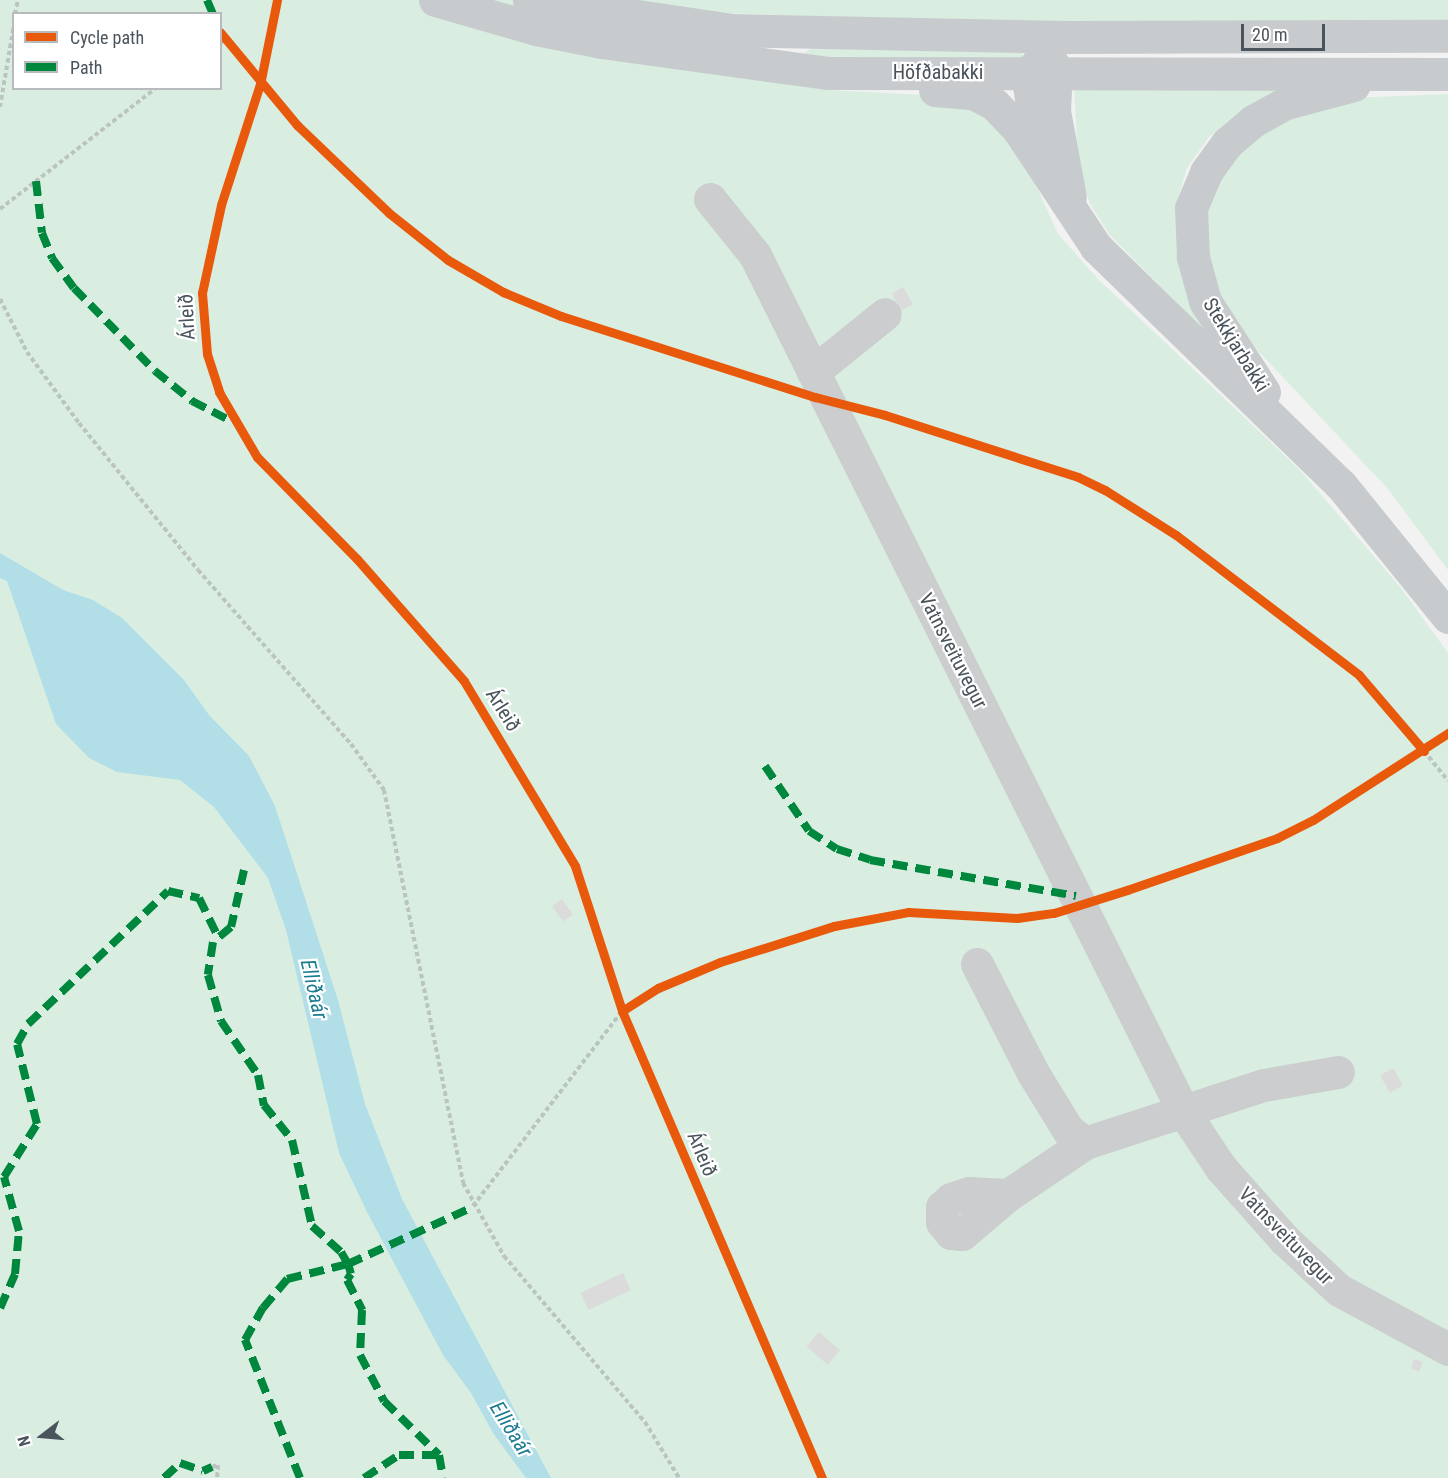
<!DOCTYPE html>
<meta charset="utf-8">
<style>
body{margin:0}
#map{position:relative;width:1448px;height:1478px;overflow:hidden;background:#f2f2f2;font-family:"Roboto Condensed",sans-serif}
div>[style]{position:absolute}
.green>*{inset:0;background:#d9eee0}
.water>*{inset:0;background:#b2dee8}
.building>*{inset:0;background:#dbdbdc;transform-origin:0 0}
.path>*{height:4px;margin-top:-2px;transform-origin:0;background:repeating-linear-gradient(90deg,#bbc4c1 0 4.5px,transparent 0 7.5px)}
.minor>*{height:33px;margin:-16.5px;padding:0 16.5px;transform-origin:16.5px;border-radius:16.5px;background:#cbcdcf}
.major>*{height:33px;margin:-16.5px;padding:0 16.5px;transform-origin:16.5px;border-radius:16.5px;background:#c8cbcd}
.quiet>*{height:8px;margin-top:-4px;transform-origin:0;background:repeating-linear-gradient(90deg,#00873e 0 15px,transparent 0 23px)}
.cycleway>*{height:9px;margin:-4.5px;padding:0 4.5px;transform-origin:4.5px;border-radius:4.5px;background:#e8590c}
span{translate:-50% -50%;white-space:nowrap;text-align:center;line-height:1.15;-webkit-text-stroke:4.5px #fff;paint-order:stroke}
.street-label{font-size:20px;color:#4a545c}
.water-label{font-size:21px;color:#1c7c8f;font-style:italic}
.legend{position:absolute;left:12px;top:12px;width:210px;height:78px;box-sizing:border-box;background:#fff;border:2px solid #b7bbbe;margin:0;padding:8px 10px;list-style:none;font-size:18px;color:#4a545c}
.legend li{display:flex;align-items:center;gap:12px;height:30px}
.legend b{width:30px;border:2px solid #b7bbbe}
.north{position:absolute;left:12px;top:1406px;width:60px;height:60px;-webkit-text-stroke:4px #fff;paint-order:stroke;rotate:254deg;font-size:16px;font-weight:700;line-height:24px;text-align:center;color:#4a545c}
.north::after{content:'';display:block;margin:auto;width:21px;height:27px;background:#4a545c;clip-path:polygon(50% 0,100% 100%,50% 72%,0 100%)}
.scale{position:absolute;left:1241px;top:24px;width:84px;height:27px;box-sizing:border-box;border:3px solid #4a545c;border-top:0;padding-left:8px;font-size:18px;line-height:21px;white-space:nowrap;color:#4a545c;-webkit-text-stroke:4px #fff;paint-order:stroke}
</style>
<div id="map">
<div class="green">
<div style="clip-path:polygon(evenodd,0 0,1448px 0,1448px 22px,1159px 27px,717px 13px,744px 74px,828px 90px,925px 95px,984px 109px,1023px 156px,1058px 234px,1098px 279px,1301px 471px,1401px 588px,1448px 653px,1448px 1478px,0 1478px,0 0,14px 14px,220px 14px,220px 88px,14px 88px,14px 14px)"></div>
<div style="clip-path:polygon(815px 46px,1014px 50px,1022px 53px,1022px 59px,820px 57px,804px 53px)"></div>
<div style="clip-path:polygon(1074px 83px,1303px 85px,1234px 116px,1209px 137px,1187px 168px,1176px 205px,1215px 341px,1110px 235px,1090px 204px,1078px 165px)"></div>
<div style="clip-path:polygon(1448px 94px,1448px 570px,1388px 489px,1246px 338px,1216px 298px,1202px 250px,1204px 208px,1215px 180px,1254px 130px,1324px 99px)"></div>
</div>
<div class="water">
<div style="clip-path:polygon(0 553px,63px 590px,93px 600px,122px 618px,184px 680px,209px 715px,249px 756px,275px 806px,338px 1000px,365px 1104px,402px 1199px,551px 1478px,526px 1478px,493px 1433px,471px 1393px,443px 1355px,367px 1212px,339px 1153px,286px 930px,268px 878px,214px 807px,180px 780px,117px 772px,89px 758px,56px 724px,7px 581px,0 578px)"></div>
</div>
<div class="building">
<div style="left:903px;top:287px;width:20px;height:13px;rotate:60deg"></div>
<div style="left:562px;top:899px;width:19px;height:12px;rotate:55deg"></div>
<div style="left:1393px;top:1068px;width:20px;height:15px;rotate:60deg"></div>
<div style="left:623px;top:1273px;width:19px;height:47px;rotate:65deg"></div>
<div style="left:819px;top:1332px;width:28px;height:19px;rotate:41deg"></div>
<div style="clip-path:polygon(1414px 1359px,1423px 1362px,1419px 1372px,1411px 1368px)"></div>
</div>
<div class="path">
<div style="left:15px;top:14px;width:14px;rotate:-78deg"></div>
<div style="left:220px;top:43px;width:4px;rotate:-27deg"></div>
<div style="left:0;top:107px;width:84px;rotate:-80.4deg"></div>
<div style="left:0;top:209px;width:197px;rotate:-37.8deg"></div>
<div style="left:0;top:299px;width:59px;rotate:63deg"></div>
<div style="left:27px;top:352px;width:88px;rotate:53.8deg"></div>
<div style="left:79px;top:423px;width:189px;rotate:51deg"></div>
<div style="left:198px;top:570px;width:232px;rotate:48.7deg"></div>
<div style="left:351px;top:744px;width:57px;rotate:54.3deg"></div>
<div style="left:384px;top:790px;width:401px;rotate:78.6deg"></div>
<div style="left:463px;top:1183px;width:84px;rotate:60.7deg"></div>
<div style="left:504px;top:1256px;width:218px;rotate:49.7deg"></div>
<div style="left:645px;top:1422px;width:66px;rotate:58.7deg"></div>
<div style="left:1424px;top:751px;width:38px;rotate:51deg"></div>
<div style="left:473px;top:1206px;width:245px;rotate:-52.6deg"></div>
<div style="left:212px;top:1467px;width:6px;rotate:-18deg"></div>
<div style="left:218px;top:1465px;width:13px;rotate:94deg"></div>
</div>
<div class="minor">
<div style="left:710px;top:199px;width:72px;rotate:51.2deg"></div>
<div style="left:755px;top:255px;width:957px;rotate:63.43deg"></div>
<div style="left:1183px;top:1111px;width:69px;rotate:56.3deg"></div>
<div style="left:1221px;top:1168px;width:96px;rotate:48.4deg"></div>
<div style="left:1285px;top:1240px;width:74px;rotate:42.8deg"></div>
<div style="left:1339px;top:1290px;width:124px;rotate:28.4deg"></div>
<div style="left:813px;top:372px;width:92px;rotate:-38.9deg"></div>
<div style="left:977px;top:964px;width:123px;rotate:62.8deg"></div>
<div style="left:1033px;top:1073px;width:67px;rotate:58.4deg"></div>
<div style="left:1068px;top:1130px;width:21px;rotate:37deg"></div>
<div style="left:1085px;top:1143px;width:188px;rotate:-18deg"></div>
<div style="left:1264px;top:1085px;width:75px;rotate:-10deg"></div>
<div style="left:1008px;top:1195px;width:39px;rotate:-177deg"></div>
<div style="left:969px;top:1193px;width:19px;rotate:162deg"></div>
<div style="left:951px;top:1199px;width:12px;rotate:138deg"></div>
<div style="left:942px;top:1207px;width:15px;rotate:90deg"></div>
<div style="left:942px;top:1222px;width:14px;rotate:51deg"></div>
<div style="left:951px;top:1233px;width:11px;rotate:5deg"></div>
<div style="left:962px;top:1234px;width:60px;rotate:-40.3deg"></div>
<div style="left:1008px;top:1195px;width:93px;rotate:-34deg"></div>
</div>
<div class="major">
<div style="left:435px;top:0;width:105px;rotate:16deg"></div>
<div style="left:536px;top:29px;width:66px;rotate:11.3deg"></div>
<div style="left:601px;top:42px;width:228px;rotate:7.8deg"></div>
<div style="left:827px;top:73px;width:621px;rotate:0.09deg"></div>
<div style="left:529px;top:0;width:204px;rotate:8.4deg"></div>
<div style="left:731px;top:30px;width:337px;rotate:1.2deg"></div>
<div style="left:1068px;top:37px;width:380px;rotate:-0.2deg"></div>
<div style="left:1046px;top:51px;width:22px;rotate:63deg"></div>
<div style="left:1056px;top:71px;width:40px;rotate:92.9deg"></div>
<div style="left:1054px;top:111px;width:87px;rotate:79.5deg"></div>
<div style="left:935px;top:90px;width:38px;rotate:5deg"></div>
<div style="left:973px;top:93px;width:24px;rotate:28deg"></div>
<div style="left:994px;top:104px;width:35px;rotate:46deg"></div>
<div style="left:1018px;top:129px;width:141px;rotate:56.5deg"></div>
<div style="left:1096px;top:247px;width:342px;rotate:44.2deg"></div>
<div style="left:1341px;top:485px;width:170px;rotate:51deg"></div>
<div style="left:1038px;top:147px;width:63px;rotate:-98.3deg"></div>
<div style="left:1029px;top:85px;width:14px;rotate:-82deg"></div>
<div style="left:1031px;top:71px;width:22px;rotate:-51deg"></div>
<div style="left:1264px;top:392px;width:108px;rotate:-123deg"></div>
<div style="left:1205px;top:301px;width:46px;rotate:-105.3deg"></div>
<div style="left:1193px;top:257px;width:49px;rotate:-92.3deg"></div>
<div style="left:1191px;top:208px;width:39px;rotate:-67deg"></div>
<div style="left:1206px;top:172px;width:36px;rotate:-54deg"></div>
<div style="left:1227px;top:143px;width:34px;rotate:-40deg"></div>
<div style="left:1253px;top:121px;width:38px;rotate:-29deg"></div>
<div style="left:1286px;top:103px;width:70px;rotate:-14.8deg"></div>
</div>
<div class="quiet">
<div style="left:207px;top:0;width:15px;rotate:67deg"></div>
<div style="left:36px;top:181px;width:52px;rotate:83.4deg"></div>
<div style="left:42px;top:233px;width:27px;rotate:68deg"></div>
<div style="left:52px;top:258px;width:37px;rotate:54deg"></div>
<div style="left:74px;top:288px;width:116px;rotate:45.7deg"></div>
<div style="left:155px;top:371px;width:48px;rotate:39deg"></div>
<div style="left:192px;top:401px;width:46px;rotate:27.1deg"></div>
<div style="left:765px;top:766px;width:78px;rotate:55.9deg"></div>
<div style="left:809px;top:831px;width:33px;rotate:33deg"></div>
<div style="left:837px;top:849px;width:35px;rotate:18deg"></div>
<div style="left:870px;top:860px;width:209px;rotate:9.9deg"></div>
<div style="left:244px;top:870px;width:58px;rotate:102.8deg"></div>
<div style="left:231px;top:927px;width:23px;rotate:140deg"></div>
<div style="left:213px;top:942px;width:33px;rotate:99deg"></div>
<div style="left:208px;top:975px;width:48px;rotate:74.2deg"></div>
<div style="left:221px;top:1021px;width:65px;rotate:55.6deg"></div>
<div style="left:258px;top:1075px;width:31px;rotate:79deg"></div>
<div style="left:264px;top:1105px;width:45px;rotate:51.3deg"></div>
<div style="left:292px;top:1140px;width:88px;rotate:76.9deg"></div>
<div style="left:312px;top:1226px;width:39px;rotate:42deg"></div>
<div style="left:341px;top:1252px;width:14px;rotate:60deg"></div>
<div style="left:348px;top:1264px;width:10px;rotate:73deg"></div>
<div style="left:351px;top:1274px;width:7px;rotate:124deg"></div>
<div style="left:347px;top:1280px;width:34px;rotate:63deg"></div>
<div style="left:362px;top:1310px;width:45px;rotate:92.5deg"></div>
<div style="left:360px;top:1355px;width:52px;rotate:62.4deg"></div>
<div style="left:384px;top:1401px;width:77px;rotate:44.5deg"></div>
<div style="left:439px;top:1455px;width:23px;rotate:80deg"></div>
<div style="left:0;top:1308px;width:37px;rotate:-66deg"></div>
<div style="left:15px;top:1274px;width:43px;rotate:-84.7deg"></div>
<div style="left:19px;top:1231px;width:56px;rotate:-105.5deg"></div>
<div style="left:4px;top:1177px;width:62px;rotate:-58.1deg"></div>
<div style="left:37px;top:1124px;width:82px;rotate:-104deg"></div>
<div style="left:17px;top:1044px;width:23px;rotate:-61deg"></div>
<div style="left:28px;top:1024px;width:193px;rotate:-43.5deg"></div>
<div style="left:168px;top:891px;width:32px;rotate:13deg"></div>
<div style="left:199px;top:898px;width:46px;rotate:64deg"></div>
<div style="left:164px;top:1478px;width:22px;rotate:-43deg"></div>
<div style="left:180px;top:1463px;width:24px;rotate:19deg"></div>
<div style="left:203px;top:1471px;width:10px;rotate:-24deg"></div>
<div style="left:300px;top:1478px;width:149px;rotate:-111.7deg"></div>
<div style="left:245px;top:1340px;width:37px;rotate:-61deg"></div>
<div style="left:263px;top:1308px;width:38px;rotate:-50deg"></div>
<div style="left:287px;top:1279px;width:63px;rotate:-13.8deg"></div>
<div style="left:348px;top:1264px;width:137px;rotate:-24.5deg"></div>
<div style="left:364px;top:1478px;width:42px;rotate:-33.3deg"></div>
<div style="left:399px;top:1455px;width:40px"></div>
</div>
<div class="cycleway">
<div style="left:277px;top:0;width:86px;rotate:101.4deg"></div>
<div style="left:260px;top:84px;width:127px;rotate:107.9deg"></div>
<div style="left:221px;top:205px;width:90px;rotate:102.2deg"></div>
<div style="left:202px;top:293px;width:61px;rotate:85.3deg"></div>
<div style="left:207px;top:354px;width:40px;rotate:72deg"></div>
<div style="left:219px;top:392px;width:75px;rotate:59.7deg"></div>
<div style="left:257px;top:457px;width:143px;rotate:45.6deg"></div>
<div style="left:357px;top:559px;width:162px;rotate:48.7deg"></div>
<div style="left:464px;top:681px;width:216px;rotate:59deg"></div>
<div style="left:575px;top:866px;width:152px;rotate:72deg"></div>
<div style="left:622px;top:1011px;width:508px;rotate:66.82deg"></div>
<div style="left:220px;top:32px;width:121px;rotate:50.4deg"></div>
<div style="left:297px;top:125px;width:127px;rotate:43.7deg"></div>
<div style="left:389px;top:213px;width:75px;rotate:38.5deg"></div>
<div style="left:448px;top:260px;width:64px;rotate:30.2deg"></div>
<div style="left:503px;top:292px;width:63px;rotate:22.5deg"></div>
<div style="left:561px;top:316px;width:267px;rotate:17.7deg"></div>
<div style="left:815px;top:397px;width:72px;rotate:14.4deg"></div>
<div style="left:885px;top:415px;width:203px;rotate:17.8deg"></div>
<div style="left:1078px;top:477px;width:30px;rotate:26deg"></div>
<div style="left:1105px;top:490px;width:84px;rotate:32.4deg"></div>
<div style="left:1176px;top:535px;width:230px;rotate:37.4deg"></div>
<div style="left:1359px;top:675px;width:100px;rotate:49.5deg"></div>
<div style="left:622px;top:1011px;width:43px;rotate:-32.6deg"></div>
<div style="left:658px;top:988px;width:67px;rotate:-22.8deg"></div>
<div style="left:720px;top:962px;width:120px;rotate:-17.5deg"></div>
<div style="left:834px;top:926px;width:75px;rotate:-10.7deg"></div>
<div style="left:908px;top:912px;width:109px;rotate:3.2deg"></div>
<div style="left:1017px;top:918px;width:37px;rotate:-8deg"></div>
<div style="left:1054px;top:913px;width:77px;rotate:-17.5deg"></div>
<div style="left:1127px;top:890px;width:159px;rotate:-19.1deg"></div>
<div style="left:1277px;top:838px;width:40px;rotate:-26.6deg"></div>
<div style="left:1313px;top:820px;width:161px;rotate:-32.8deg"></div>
</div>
<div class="street-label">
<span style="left:938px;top:72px">Höfðabakki</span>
<span style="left:187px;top:317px;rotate:-93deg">Árleið</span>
<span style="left:1236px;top:345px;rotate:58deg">Stekkjarbakki</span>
<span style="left:953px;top:651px;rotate:63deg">Vatnsveituvegur</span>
<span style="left:503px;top:710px;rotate:58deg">Árleið</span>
<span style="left:702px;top:1154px;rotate:67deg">Árleið</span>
<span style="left:1286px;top:1236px;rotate:46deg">Vatnsveituvegur</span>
</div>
<div class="water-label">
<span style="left:314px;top:989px;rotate:77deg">Elliðaár</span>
<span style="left:511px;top:1429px;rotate:58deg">Elliðaár</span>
</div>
<ul class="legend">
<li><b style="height:8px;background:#e8590c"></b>Cycle path</li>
<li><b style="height:8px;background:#00873e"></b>Path</li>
</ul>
<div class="north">N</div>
<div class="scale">20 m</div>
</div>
